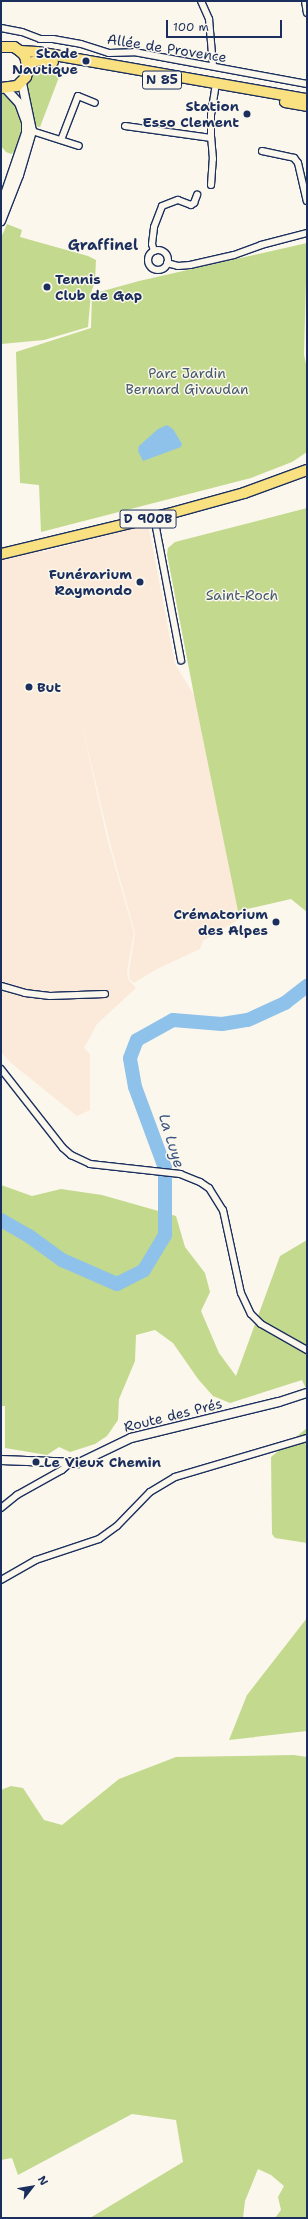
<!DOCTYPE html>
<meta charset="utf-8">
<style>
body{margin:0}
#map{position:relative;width:308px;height:2219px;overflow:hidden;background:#fbf7ec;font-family:"Shantell Sans",sans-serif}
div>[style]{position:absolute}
.built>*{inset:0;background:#fbead9}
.green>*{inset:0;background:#c3d98e}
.water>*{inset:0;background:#8ec2eb}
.river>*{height:14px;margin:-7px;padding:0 7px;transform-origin:7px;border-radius:7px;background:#8ec2eb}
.roads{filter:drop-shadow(1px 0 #1b2f5e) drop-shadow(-1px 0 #1b2f5e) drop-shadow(0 1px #1b2f5e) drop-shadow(0 -1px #1b2f5e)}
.minor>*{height:6px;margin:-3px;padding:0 3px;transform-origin:3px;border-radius:3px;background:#fbf7ec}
.minor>.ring{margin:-3px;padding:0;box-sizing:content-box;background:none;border:6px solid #fbf7ec;border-radius:50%}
.tertiary>*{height:8px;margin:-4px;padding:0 4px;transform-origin:4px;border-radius:4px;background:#fbf7ec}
.primary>*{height:10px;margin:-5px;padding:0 5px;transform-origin:5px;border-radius:5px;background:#f9e181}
.dots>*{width:11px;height:11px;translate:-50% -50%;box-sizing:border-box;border:2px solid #fbf7ec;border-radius:50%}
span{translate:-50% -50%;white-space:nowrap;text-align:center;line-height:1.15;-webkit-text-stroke:3px #fbf7ec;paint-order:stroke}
.shield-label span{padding:1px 3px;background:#fbf7ec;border:1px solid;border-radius:3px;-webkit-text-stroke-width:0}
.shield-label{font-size:13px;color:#1b2f5e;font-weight:700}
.street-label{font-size:14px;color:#1b2f5e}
.poi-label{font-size:14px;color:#1b2f5e;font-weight:700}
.right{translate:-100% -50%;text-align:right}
.left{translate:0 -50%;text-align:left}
.park-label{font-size:14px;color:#455a6a}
.neighbourhood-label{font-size:15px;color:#1b2f5e;font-weight:700}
.water-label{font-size:15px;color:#385481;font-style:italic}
.frame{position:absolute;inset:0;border:2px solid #1b2f5e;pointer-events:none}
.north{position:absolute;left:12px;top:2167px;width:40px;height:40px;-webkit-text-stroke:3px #fbf7ec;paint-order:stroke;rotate:59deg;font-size:11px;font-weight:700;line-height:16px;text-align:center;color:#1b2f5e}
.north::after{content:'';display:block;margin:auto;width:14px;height:18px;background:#1b2f5e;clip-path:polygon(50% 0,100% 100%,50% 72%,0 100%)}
.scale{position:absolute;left:166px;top:20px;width:116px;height:18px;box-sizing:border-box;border:2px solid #1b2f5e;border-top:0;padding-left:5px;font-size:12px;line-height:14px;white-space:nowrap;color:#1b2f5e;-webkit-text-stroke:3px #fbf7ec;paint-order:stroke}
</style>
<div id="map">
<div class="built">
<div style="clip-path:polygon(148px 524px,175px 664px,194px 695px,241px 918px,203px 941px,200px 949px,157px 969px,134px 983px,129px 978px,129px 971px,135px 933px,111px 847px,81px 721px,107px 838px,134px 933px,127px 971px,128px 979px,136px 988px,97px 1024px,84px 1048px,90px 1054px,90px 1110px,77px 1116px,11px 1063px,1px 1052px,1px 556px,41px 547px,43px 552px)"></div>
</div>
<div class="green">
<div style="clip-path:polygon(33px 66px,61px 72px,40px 127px,35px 126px,26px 85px,31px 77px)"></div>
<div style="clip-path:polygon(1px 90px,13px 101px,23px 124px,21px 141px,16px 151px,11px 154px,6px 152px,1px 146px)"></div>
<div style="clip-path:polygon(7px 224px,22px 230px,20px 237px,88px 256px,96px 260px,95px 281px,91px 293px,88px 327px,44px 340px,1px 344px,1px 238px)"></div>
<div style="clip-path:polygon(307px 243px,304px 355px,307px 368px,307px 452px,292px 462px,251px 478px,41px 532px,39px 485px,20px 483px,16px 352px,91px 328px,92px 294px,139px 281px)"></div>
<div style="clip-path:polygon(307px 508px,307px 912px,291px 899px,238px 911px,194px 695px,167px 554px,168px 548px,175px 542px)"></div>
<div style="clip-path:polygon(1px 1185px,32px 1196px,61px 1189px,102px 1195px,176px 1216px,185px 1247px,205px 1273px,210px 1292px,201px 1311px,219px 1353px,236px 1376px,280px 1256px,307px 1240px,307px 1391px,302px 1380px,230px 1403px,213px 1396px,198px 1379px,173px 1343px,155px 1330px,136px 1335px,135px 1361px,119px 1399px,118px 1420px,107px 1436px,95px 1444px,70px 1452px,59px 1447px,47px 1455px,5px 1448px,5px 1406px,1px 1406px)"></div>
<div style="clip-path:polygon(307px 1428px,307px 1543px,275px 1538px,272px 1534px,271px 1457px)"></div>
<div style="clip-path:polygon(307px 1618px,307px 1731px,229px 1740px,247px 1695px)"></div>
<div style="clip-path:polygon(294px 1755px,307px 1757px,307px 2218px,275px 2218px,281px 2210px,278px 2197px,284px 2186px,271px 2175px,258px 2169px,245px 2201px,243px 2218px,90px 2218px,183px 2162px,176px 2120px,132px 2114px,18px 2175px,12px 2158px,1px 2160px,1px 1790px,11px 1786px,23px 1788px,44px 1820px,62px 1825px,119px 1779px,176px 1757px)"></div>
</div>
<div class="water">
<div style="clip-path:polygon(167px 425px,173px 429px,182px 444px,181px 447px,143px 461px,138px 451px,139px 446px,158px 429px)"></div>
</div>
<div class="river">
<div style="left:1px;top:1220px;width:32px;rotate:30deg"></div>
<div style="left:29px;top:1236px;width:41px;rotate:36deg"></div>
<div style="left:62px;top:1260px;width:60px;rotate:23.6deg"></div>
<div style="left:117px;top:1284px;width:30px;rotate:-27deg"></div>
<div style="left:144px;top:1270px;width:41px;rotate:-59deg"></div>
<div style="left:165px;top:1235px;width:67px;rotate:-90deg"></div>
<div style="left:165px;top:1168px;width:86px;rotate:-110.3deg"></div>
<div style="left:135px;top:1087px;width:29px;rotate:-100deg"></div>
<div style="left:130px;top:1058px;width:19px;rotate:-69deg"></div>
<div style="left:137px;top:1040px;width:41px;rotate:-29.1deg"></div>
<div style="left:173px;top:1020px;width:49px;rotate:4.7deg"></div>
<div style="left:222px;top:1024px;width:26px;rotate:-9deg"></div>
<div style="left:248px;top:1020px;width:41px;rotate:-24.7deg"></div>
<div style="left:285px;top:1003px;width:28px;rotate:-38deg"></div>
</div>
<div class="roads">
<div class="minor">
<div style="left:201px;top:1px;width:20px;rotate:66deg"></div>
<div style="left:209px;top:19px;width:47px;rotate:85.1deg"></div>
<div style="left:305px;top:1px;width:12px;rotate:81deg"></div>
<div style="left:1px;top:28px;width:21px;rotate:11deg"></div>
<div style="left:22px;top:32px;width:19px;rotate:21deg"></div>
<div style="left:40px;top:39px;width:13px"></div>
<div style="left:53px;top:39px;width:28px;rotate:10deg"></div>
<div style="left:81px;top:44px;width:29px;rotate:18deg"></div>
<div style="left:109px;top:53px;width:25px;rotate:-2deg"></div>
<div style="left:134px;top:52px;width:176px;rotate:10.5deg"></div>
<div style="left:125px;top:126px;width:87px;rotate:7.9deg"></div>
<div style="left:32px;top:131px;width:49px;rotate:17.7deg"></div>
<div style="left:61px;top:140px;width:47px;rotate:-68.9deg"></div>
<div style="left:78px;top:96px;width:18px;rotate:22deg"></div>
<div style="left:262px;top:151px;width:33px;rotate:12deg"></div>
<div style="left:294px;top:158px;width:6px;rotate:51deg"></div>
<div style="left:298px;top:163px;width:39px;rotate:77deg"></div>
<div style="left:211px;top:185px;width:26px;rotate:-86deg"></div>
<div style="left:213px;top:159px;width:21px;rotate:-95deg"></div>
<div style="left:211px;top:138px;width:23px;rotate:-90deg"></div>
<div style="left:211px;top:115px;width:30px;rotate:-81deg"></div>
<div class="ring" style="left:148px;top:250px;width:14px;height:14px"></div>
<div style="left:154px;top:251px;width:7px;rotate:-106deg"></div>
<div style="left:152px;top:244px;width:17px;rotate:-83deg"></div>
<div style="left:154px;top:227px;width:22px;rotate:-69deg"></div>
<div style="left:162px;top:206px;width:17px;rotate:-21deg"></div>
<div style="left:178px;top:200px;width:14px;rotate:21deg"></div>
<div style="left:191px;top:205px;width:4px;rotate:-34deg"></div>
<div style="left:194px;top:203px;width:9px;rotate:-69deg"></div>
<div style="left:167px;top:263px;width:11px;rotate:15deg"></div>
<div style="left:178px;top:266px;width:12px;rotate:-5deg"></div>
<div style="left:190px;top:265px;width:45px;rotate:-12.8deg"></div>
<div style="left:234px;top:255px;width:29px;rotate:-20deg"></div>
<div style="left:261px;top:245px;width:48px;rotate:-14.6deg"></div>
<div style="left:154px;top:517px;width:146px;rotate:79.3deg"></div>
<div style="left:1px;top:986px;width:25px;rotate:16deg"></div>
<div style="left:25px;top:993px;width:25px;rotate:7deg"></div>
<div style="left:50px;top:996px;width:55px;rotate:-2.1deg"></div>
<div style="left:1px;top:1069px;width:100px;rotate:51.9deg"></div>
<div style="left:63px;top:1148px;width:11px;rotate:41deg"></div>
<div style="left:71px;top:1155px;width:21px;rotate:25deg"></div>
<div style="left:90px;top:1164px;width:91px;rotate:6.3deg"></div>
<div style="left:180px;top:1174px;width:22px;rotate:22deg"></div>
<div style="left:200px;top:1182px;width:11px;rotate:34deg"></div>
<div style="left:209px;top:1188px;width:26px;rotate:58deg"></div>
<div style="left:223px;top:1210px;width:85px;rotate:77.8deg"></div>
<div style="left:241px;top:1293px;width:23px;rotate:65deg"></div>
<div style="left:251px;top:1314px;width:14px;rotate:45deg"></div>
<div style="left:261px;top:1324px;width:53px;rotate:29.5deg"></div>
<div style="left:1px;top:1508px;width:21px;rotate:-39deg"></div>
<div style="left:17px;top:1495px;width:51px;rotate:-29.1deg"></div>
<div style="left:62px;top:1470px;width:9px;rotate:-41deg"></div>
<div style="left:1px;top:1580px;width:40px;rotate:-29.7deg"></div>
<div style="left:36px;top:1560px;width:66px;rotate:-18.4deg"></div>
<div style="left:99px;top:1539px;width:22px;rotate:-36deg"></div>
<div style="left:117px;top:1526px;width:47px;rotate:-45.9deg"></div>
<div style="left:150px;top:1492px;width:29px;rotate:-31deg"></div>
<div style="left:175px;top:1477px;width:138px;rotate:-16.5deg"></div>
</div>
<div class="tertiary">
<div style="left:1px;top:206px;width:77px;rotate:-71.1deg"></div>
<div style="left:26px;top:133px;width:11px;rotate:-90deg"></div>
<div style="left:26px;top:122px;width:20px;rotate:-110deg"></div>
<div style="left:19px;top:103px;width:19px;rotate:-133deg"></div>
<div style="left:1px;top:221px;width:49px;rotate:-68.6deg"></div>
<div style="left:19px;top:175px;width:46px;rotate:-73.5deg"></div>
<div style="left:32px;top:131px;width:49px;rotate:-101.8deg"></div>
<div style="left:1px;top:1460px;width:78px;rotate:2.2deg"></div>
<div style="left:79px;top:1463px;width:58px;rotate:-25.7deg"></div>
<div style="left:131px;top:1438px;width:152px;rotate:-13.7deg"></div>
<div style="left:279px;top:1402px;width:29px;rotate:-18deg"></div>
</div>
<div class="primary">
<div style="left:1px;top:47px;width:13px"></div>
<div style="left:14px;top:47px;width:7px;rotate:34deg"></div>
<div style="left:20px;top:51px;width:7px;rotate:45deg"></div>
<div style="left:25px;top:56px;width:14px;rotate:78deg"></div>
<div style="left:28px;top:70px;width:7px;rotate:106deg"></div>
<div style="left:26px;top:77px;width:13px;rotate:135deg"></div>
<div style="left:17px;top:86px;width:16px;rotate:173deg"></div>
<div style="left:20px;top:51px;width:17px;rotate:3deg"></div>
<div style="left:37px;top:52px;width:274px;rotate:9.9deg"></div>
<div style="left:28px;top:63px;width:13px;rotate:-13deg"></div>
<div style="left:41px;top:60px;width:12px;rotate:9deg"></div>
<div style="left:285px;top:102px;width:22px;rotate:10deg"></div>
<div style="left:1px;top:554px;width:172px;rotate:-13.5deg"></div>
<div style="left:168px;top:514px;width:79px;rotate:-15.4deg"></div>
<div style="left:244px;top:493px;width:67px;rotate:-20.1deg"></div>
</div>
</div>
<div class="dots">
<div style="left:86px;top:61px;background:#1b2f5e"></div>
<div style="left:247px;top:114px;background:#1b2f5e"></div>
<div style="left:47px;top:287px;background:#1b2f5e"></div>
<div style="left:140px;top:582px;background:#1b2f5e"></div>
<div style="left:29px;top:687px;background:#1b2f5e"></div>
<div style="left:276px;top:922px;background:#1b2f5e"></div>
<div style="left:36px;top:1462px;background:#1b2f5e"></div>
</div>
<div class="shield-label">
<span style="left:162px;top:80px">N 85</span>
<span style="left:148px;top:519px">D 900B</span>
</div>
<div class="street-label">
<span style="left:167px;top:48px;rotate:9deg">Allée de Provence</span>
<span style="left:173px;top:1415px;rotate:-14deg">Route des Prés</span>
</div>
<div class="poi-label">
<span class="right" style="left:78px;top:61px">Stade<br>Nautique</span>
<span class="right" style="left:239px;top:114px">Station<br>Esso Clement</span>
<span class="left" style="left:55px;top:287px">Tennis<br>Club de Gap</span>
<span class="right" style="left:132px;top:582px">Funérarium<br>Raymondo</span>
<span class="left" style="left:37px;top:687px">But</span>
<span class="right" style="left:268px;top:922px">Crématorium<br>des Alpes</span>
<span class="left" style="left:44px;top:1462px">Le Vieux Chemin</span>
</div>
<div class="park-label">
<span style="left:187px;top:381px">Parc Jardin<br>Bernard Givaudan</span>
<span style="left:242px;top:595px">Saint-Roch</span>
</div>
<div class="neighbourhood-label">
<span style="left:103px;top:246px">Graffinel</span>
</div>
<div class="water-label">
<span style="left:171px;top:1141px;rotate:73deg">La Luye</span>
</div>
<div class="frame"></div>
<div class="north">N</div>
<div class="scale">100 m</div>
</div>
